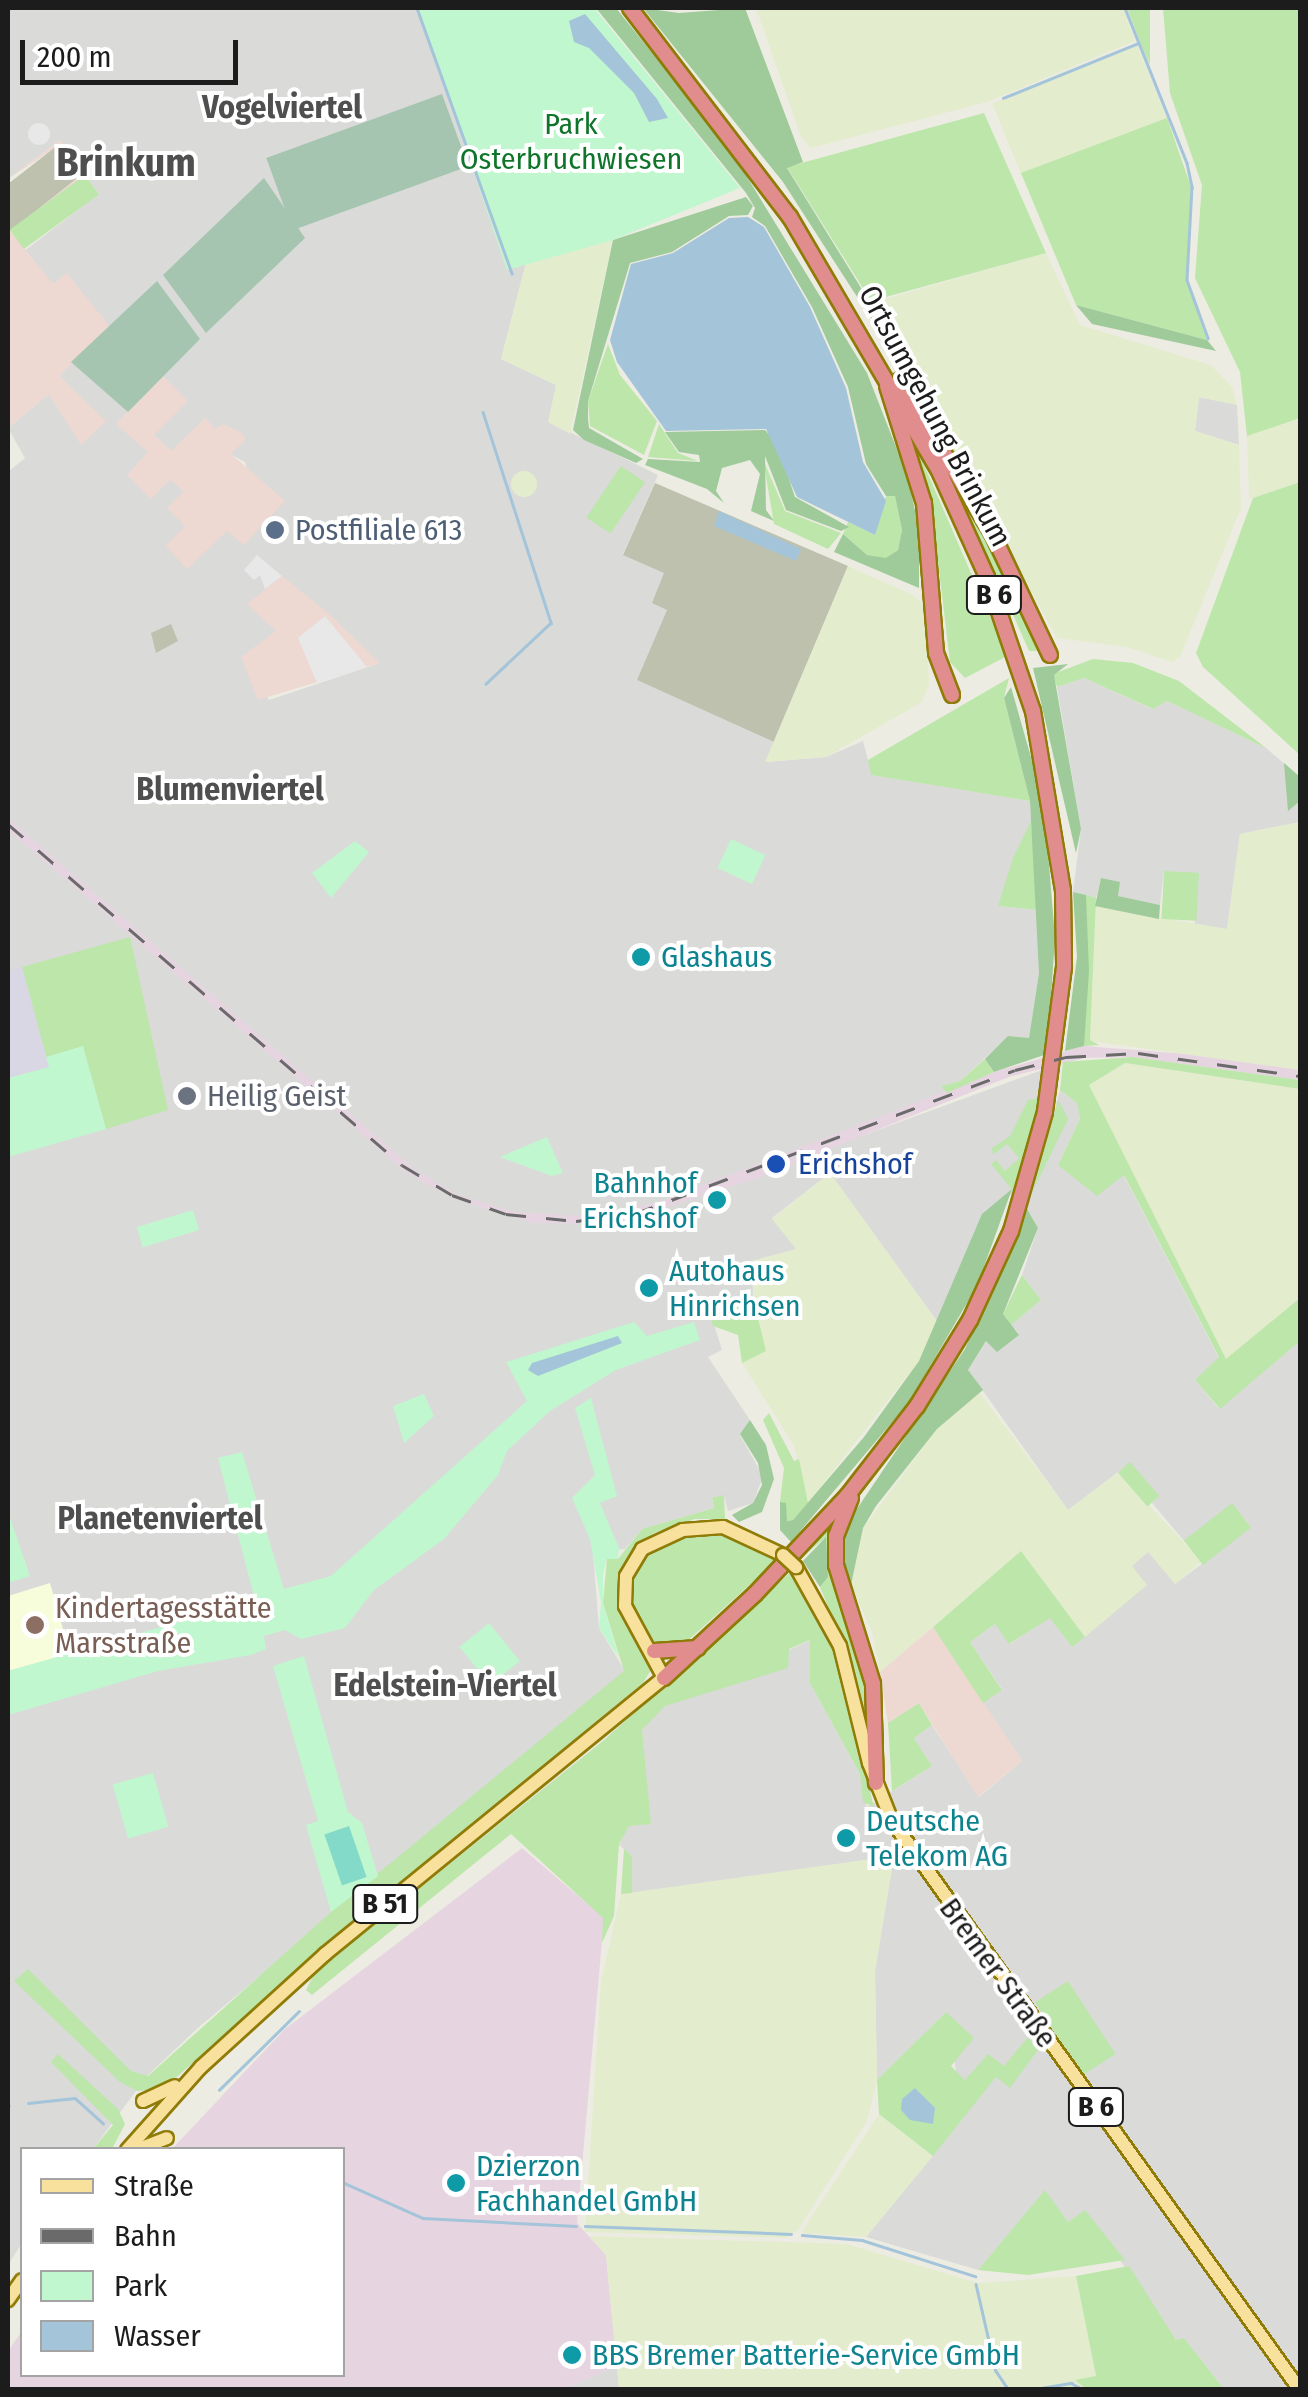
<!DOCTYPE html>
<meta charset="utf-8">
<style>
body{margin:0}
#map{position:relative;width:1308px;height:2397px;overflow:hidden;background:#edece2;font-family:"Fira Sans Condensed",sans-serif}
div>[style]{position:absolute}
.residential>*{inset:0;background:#dadad9}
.commercial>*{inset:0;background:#eed8d2}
.industrial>*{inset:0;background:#e6d5e0}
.education>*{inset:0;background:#f7fddb}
.construction>*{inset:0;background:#bec1ae}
.farmland>*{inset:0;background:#e4ecce;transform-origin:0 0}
.round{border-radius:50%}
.grass>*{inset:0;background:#bce6aa;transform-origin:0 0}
.forest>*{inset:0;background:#9ecb99}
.cemetery>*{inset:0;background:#a5c5b0;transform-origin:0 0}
.park>*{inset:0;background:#c0f7cf;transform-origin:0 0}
.pitch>*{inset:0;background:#83dac8;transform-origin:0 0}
.parking>*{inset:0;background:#e8e8e8}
.plaza>*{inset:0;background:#d9d7e3}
.water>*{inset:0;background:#a4c4da}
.stream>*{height:2.5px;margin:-1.25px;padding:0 1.25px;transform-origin:1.25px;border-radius:1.25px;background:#a4c4da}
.roads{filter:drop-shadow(2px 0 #8f7b06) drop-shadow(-2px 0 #8f7b06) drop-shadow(0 2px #8f7b06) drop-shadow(0 -2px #8f7b06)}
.major>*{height:12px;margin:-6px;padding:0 6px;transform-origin:6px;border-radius:6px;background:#f8e19d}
.highway>*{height:14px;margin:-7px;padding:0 7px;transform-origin:7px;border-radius:7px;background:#e28d8d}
.rail>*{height:2.5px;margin-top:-1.25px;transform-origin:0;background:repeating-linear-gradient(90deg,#6a6a6a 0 20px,transparent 0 40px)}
.bridges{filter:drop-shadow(2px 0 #8f7b06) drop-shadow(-2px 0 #8f7b06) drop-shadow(0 2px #8f7b06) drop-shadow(0 -2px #8f7b06)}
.major-bridge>*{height:12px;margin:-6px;padding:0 6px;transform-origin:6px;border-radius:6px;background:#f8e19d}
.dots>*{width:28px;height:28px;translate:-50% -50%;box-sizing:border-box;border:5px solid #fff;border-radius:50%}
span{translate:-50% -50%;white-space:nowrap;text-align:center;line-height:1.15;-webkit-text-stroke:8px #fff;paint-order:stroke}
.shield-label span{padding:2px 8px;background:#fff;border:2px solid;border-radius:8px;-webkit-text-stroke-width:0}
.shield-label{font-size:28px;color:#1c1c1c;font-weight:700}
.park-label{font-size:30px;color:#10752b}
.street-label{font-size:30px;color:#1c1c1c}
.service-label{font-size:30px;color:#4e5e75}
.left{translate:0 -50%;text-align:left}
.culture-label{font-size:30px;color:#0d838f}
.right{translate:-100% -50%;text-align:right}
.worship-label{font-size:30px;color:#5b616d}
.transit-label{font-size:30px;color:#164399}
.education-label{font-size:30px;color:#785e54}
.neighbourhood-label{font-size:32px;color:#4f4f4f;font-weight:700}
.district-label{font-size:40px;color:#4f4f4f;font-weight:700}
.frame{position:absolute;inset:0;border:10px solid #1c1c1c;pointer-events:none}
.legend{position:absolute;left:20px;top:2147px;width:325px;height:230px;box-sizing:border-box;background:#fff;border:2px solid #a4a4a4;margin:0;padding:12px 18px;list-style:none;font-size:30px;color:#1c1c1c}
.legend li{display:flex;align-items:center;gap:20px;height:50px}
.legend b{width:50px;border:2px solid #a4a4a4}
.scale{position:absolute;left:20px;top:40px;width:218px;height:45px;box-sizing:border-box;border:5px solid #1c1c1c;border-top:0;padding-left:12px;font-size:30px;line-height:35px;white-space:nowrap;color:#1c1c1c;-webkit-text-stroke:8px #fff;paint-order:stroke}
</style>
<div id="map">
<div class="residential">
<div style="clip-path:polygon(evenodd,8px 8px,418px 8px,507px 269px,526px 263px,501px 359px,556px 385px,549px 422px,658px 475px,623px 554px,664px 572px,667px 610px,638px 680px,774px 742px,766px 762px,826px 757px,863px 741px,872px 775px,1030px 801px,1031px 821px,998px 906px,1038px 910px,1039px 973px,1029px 1038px,1008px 1037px,960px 1081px,942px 1086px,947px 1093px,677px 1196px,678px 1203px,1045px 1069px,1014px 1192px,986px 1218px,939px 1324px,830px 1173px,772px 1218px,797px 1249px,752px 1261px,753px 1298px,710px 1312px,722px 1350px,708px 1357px,750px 1420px,740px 1435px,763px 1476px,753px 1503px,728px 1511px,724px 1496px,712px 1499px,714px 1508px,642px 1529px,625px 1549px,593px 1553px,599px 1628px,625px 1671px,199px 2027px,147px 2076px,93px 2149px,22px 2150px,22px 2243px,8px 2265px,8px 472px,25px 458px,8px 428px,49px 394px,81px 444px,105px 421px,59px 376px,71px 362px,67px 274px,53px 284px,24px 251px,99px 194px,60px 140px,8px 179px,8px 8px,163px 376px,154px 435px,171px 451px,217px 430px,236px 435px,230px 454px,245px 462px,261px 526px,244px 544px,170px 479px,128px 475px,148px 452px,117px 423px,163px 376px,8px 8px,276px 631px,380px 663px,269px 700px,242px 658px,276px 631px)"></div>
<div style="clip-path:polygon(1199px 397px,1237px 405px,1239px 445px,1195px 431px)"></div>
<div style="clip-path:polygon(1084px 678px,1152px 709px,1167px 701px,1266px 748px,1300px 777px,1300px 822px,1240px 834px,1227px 929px,1195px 925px,1198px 874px,1164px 871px,1160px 905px,1117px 896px,1101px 879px,1096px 898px,1073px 892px,1081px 829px,1057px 687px)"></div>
<div style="clip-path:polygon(1060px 1090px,1077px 1103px,1080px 1119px,1058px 1165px,1089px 1185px,1123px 1174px,1219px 1358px,1195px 1380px,1219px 1409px,1300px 1341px,1300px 2389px,1224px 2389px,1184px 2338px,1177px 2341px,1085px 2211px,1068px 2222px,1045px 2191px,978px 2270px,866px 2237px,964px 2117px,946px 2012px,877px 2080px,875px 1971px,894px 1856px,632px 1893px,632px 1856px,619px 1845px,628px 1826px,650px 1823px,642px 1730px,664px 1706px,811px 1640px,810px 1683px,860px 1774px,867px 1807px,932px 1766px,914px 1738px,932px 1725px,979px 1797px,1022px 1761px,983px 1703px,1002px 1689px,970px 1642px,995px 1624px,1010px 1644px,1050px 1617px,1072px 1647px,1146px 1585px,1131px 1566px,1149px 1551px,1175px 1584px,1251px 1527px,1232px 1504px,1185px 1542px,1152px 1503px,1159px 1496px,1130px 1463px,1068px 1510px,968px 1370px,987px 1340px,1019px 1334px,1011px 1325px,1041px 1300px,1022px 1275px,1038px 1228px,1027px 1209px)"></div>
<div style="clip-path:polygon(617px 2366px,619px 2389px,562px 2389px)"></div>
</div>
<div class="commercial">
<div style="clip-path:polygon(60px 140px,85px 175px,12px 233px,53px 284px,67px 273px,110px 327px,59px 376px,106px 421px,81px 445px,49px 394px,8px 428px,8px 230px,81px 175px,58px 146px,8px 179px)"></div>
<div style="clip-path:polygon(163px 376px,188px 401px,154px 435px,171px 451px,205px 418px,216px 429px,223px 424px,240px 432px,246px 439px,231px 454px,285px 501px,244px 545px,227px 531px,187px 569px,166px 546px,185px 526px,167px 508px,184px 491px,170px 480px,151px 499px,127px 475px,148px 452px,116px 424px)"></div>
<div style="clip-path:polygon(282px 576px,327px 612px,380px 663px,258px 700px,241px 657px,276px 631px,247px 604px)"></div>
<div style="clip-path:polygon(933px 1627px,1022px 1761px,978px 1797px,919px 1703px,888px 1723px,880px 1672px)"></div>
</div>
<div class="industrial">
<div style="clip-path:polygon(8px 818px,414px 1169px,456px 1194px,515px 1212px,596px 1217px,662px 1201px,994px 1072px,1084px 1046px,1213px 1056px,1300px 1070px,1300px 1080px,1133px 1057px,1084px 1058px,1009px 1077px,752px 1180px,664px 1208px,600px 1224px,533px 1223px,454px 1199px,408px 1174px,8px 830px)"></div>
<div style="clip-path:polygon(522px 1848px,604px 1918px,577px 2223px,606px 2255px,617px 2366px,562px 2390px,8px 2390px,8px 2351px,22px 2331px,22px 2374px,342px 2374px,342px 2150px,172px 2149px,285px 2029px)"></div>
</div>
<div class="education">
<div style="clip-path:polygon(50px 1583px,70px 1654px,8px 1671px,8px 1596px)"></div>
</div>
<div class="construction">
<div style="clip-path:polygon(58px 145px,81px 175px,9px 232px,8px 184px)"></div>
<div style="clip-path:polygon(655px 483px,848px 566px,774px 742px,637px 680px,667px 610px,652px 603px,664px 573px,623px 555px)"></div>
<div style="clip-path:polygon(171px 624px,178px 641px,156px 653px,151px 633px)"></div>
</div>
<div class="farmland">
<div style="clip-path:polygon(756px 8px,1123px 8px,1135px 41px,987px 102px,811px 148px,801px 137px)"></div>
<div style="left:1137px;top:45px;width:79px;height:156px;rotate:68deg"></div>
<div style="clip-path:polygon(613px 240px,570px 434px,548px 422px,556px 385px,501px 359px,526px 263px)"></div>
<div style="clip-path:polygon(1046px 253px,1080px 325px,1211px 365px,1232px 387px,1237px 405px,1199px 397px,1195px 431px,1239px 445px,1241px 508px,1180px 657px,1172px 662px,1127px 647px,1057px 638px,871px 303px)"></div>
<div style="clip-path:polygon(1300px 418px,1300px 482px,1249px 499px,1247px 436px)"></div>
<div class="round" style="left:511px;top:471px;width:26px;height:26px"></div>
<div style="clip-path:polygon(848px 566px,913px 595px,926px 607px,929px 684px,922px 702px,826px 757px,765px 762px)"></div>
<div style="clip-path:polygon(1300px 822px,1300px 1070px,1090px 1041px,1095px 906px,1227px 929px,1240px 834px)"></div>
<div style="clip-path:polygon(1125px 1063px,1300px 1089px,1300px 1298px,1226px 1360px,1099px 1114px,1089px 1085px)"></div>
<div style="clip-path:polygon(830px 1173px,939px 1324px,919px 1361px,808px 1503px,794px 1446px,742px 1363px,765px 1351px,754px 1311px,752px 1261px,796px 1249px,772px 1219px)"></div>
<div style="clip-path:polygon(980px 1393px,1068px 1510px,1118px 1473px,1202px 1561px,1175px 1584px,1148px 1552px,1132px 1566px,1147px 1585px,1085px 1637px,1021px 1551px,880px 1672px,872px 1632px,851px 1585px,863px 1528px,937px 1429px)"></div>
<div style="clip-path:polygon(894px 1856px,875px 1971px,877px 2080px,867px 2121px,798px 2230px,785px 2238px,585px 2232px,601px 1981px,621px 1894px)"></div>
<div style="clip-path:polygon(879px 2114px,933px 2156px,866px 2237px,801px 2233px)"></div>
<div style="clip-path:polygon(589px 2236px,847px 2244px,978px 2283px,1076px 2276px,1096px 2377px,1076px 2381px,1086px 2390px,619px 2389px,606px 2255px)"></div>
</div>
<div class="grass">
<div style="clip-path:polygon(1127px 8px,1150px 8px,1150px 65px,1142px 47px)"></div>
<div style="clip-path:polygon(1163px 8px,1300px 8px,1300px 418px,1247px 436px,1240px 372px,1195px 278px,1202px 185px,1170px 93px)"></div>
<div style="clip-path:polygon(984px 113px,1046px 253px,871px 301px,787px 167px)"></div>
<div style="clip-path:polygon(1167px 118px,1191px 187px,1186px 280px,1207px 340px,1076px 305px,1021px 173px)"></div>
<div style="left:85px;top:175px;width:24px;height:93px;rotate:54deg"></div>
<div style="clip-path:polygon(608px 344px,620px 375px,657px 421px,644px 455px,590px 426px,588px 401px)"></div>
<div style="clip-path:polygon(659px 424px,678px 453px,698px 461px,648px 457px)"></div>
<div style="clip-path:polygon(911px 435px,1007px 656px,965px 678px,950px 662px,933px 519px)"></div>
<div style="clip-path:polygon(763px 459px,785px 511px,841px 533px,828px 549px,774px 524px)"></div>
<div style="left:621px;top:466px;width:29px;height:62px;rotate:34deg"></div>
<div style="clip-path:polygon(1300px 482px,1300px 755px,1203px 667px,1196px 653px,1253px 498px)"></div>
<div style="clip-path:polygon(895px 495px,902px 530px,898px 550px,886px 559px,867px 555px,843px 534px,848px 522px,875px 535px,886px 496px)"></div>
<div style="clip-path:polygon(965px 505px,1025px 612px,1037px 651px,1029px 651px)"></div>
<div style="clip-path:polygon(1093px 659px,1133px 663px,1179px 681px,1266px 748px,1167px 701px,1153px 709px,1084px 678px,1057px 687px,1053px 674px)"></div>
<div style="clip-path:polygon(1009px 678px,1004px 698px,1030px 801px,871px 775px,868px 760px)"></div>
<div style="clip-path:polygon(1031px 821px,1038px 910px,998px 906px,1013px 858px)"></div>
<div style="left:1164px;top:871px;width:35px;height:48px;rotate:3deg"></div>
<div style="clip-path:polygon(1086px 895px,1096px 898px,1090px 1040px,1099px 1045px,1084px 1046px)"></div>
<div style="clip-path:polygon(130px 937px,168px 1110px,106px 1129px,83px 1047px,46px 1057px,22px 967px)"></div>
<div style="clip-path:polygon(1133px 1057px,1300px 1080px,1300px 1089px,1125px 1063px,1089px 1085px,1226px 1359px,1300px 1298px,1300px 1341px,1220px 1409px,1195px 1380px,1219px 1357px,1124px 1175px,1097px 1196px,1058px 1165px,1080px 1119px,1077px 1103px,1060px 1090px,1063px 1062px)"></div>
<div style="clip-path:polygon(985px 1059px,994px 1072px,947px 1093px,941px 1086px,960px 1081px)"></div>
<div style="clip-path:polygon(1040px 1098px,1033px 1129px,1014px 1192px,991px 1164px,996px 1160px,1005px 1171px,1019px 1158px,1007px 1144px,993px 1155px,992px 1148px,1010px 1136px,1028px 1100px)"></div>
<div style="clip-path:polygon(1059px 1101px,1068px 1119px,1033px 1191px,1058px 1101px)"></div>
<div style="clip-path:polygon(1022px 1275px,1041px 1300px,1011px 1325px,1003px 1314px)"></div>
<div style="clip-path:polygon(753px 1298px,766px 1351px,742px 1363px,738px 1335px,713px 1326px,709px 1312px)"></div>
<div style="clip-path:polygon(769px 1413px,794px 1461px,799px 1459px,808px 1503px,793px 1520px,787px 1521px,780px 1502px,784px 1468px,763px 1420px)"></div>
<div style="left:1130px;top:1462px;width:45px;height:16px;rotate:49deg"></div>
<div style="clip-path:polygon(724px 1495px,725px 1519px,695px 1519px,654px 1533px,624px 1565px,617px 1608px,651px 1670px,643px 1683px,383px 1896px,163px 2089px,137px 2091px,120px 2082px,14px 1981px,28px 1969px,131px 2071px,148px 2076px,331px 1912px,624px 1671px,603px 1603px,607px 1559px,618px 1559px,642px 1529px,714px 1508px,712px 1498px)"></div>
<div style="left:1232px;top:1503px;width:31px;height:61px;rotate:52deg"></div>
<div style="clip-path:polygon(841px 1513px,832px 1541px,868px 1673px,873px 1753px,853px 1667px,820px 1587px,828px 1577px,825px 1538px,801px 1558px)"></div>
<div style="clip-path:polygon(703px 1533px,745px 1540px,777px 1560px,683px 1645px,656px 1646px,631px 1608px,634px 1568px,654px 1546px)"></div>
<div style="clip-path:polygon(1021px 1551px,1085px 1637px,1072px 1647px,1050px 1618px,1009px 1644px,995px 1624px,970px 1642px,1002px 1690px,983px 1703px,933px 1627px)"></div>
<div style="clip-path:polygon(791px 1572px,819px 1611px,835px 1652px,874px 1807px,863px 1802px,860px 1774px,810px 1683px,810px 1640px,789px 1649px,788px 1668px,665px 1706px,642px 1730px,651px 1824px,629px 1826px,619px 1844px,614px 1916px,602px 1943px,603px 1918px,511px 1834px,323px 1986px,312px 1995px,306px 1990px,315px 1972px,604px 1740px)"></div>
<div style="clip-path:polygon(919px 1703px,932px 1725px,914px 1738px,932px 1766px,892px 1791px,888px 1723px)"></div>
<div style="clip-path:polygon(624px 1849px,632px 1856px,632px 1893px,621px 1894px)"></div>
<div style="left:1068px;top:1981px;width:87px;height:39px;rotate:57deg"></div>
<div style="clip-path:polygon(946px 2012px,974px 2038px,951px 2066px,965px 2080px,988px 2054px,1004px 2066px,1028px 2037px,1038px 2050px,1010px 2088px,996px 2077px,933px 2156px,879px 2114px,877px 2080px)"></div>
<div style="clip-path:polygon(58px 2054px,118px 2109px,125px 2124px,112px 2149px,93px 2149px,113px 2125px,51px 2062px)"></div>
<div style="clip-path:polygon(1045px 2190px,1068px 2222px,1085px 2210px,1125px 2260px,1028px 2275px,978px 2270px)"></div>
<div style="clip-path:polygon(1129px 2266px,1176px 2340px,1184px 2338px,1224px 2389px,1086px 2389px,1075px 2380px,1096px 2376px,1076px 2276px)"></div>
</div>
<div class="forest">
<div style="clip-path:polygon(596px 8px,616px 8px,733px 154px,867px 373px,907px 475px,919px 528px,919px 588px,834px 552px,843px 534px,867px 555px,886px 558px,898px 550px,902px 530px,895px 496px,886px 496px,866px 464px,848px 387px,812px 307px,765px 226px,752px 217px,755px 208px,746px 193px)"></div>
<div style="clip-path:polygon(643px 8px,679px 13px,745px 8px,803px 162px,787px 168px,887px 330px,881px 334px,783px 182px)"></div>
<div style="clip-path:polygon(746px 197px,753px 206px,748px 215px,729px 216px,672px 252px,630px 263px,588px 401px,588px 419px,589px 428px,643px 459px,636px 463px,584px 440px,573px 430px,613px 240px)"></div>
<div style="clip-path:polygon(1076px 305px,1207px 340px,1216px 351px,1092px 324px)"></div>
<div style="clip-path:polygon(765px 430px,777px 444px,795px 497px,849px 527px,841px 531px,786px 510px,765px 456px,766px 510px,774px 521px,751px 511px,760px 474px,750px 460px,722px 468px,716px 491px,724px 503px,707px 489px,645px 465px,648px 459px,700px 462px,699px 455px,679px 452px,665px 432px)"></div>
<div style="clip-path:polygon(1068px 664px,1054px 675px,1081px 829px,1076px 853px,1033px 668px)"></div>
<div style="clip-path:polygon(1011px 687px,1044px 803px,1055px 938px,1047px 1054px,994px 1072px,985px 1059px,1008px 1036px,1029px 1038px,1039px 973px,1030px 801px,1004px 698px)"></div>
<div style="clip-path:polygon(1284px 763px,1300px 777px,1300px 801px,1288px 811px)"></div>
<div style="clip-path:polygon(1101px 878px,1120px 882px,1118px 896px,1160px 905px,1159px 919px,1095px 906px)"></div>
<div style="clip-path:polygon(1073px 892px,1086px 895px,1089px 971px,1084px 1046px,1065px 1051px,1077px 957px)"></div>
<div style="clip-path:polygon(1012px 1189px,977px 1286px,909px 1402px,791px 1542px,780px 1530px,780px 1502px,786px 1503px,787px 1521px,793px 1520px,864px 1437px,919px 1361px,982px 1214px)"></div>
<div style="clip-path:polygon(1027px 1209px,1038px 1228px,1003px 1314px,1019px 1335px,997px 1352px,986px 1341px,968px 1370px,983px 1390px,937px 1429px,876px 1506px,863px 1528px,851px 1585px,840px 1548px,844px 1528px,965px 1349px)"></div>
<div style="clip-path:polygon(750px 1420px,766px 1445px,774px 1479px,762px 1512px,739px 1522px,732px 1515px,753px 1503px,762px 1485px,758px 1463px,740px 1434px)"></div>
<div style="clip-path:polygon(826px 1537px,828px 1577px,820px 1587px,803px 1561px)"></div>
</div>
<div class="cemetery">
<div style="left:442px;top:94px;width:77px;height:187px;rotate:70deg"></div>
<div style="clip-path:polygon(264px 178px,305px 238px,206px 333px,163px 275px)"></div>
<div style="clip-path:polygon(157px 281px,200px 339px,128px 412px,71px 362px)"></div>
</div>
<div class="park">
<div style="clip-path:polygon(418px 8px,594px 8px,740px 188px,613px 240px,507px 270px)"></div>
<div style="left:731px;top:839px;width:38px;height:32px;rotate:25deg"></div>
<div style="clip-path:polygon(355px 841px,369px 852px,331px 898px,312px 873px)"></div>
<div style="clip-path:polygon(83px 1046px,106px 1129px,8px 1157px,8px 1078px,48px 1067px,46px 1057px)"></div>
<div style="clip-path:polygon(547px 1137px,563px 1173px,552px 1176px,500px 1157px)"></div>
<div style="left:193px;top:1210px;width:21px;height:59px;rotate:73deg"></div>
<div style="clip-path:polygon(634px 1322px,647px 1336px,694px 1322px,700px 1340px,616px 1370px,550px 1411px,507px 1451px,498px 1475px,444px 1539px,374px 1590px,345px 1628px,301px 1639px,285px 1630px,264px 1636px,266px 1649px,251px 1655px,158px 1671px,8px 1715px,8px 1671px,255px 1600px,218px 1458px,242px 1452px,284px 1589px,331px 1576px,527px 1401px,506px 1362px)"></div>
<div style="clip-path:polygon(424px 1394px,434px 1416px,404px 1443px,393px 1406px)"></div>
<div style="clip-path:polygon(591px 1398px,617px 1496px,600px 1503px,619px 1548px,618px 1559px,607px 1559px,603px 1574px,603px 1603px,619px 1658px,599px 1628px,601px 1602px,590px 1539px,572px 1498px,595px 1475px,575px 1408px)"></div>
<div style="clip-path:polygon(8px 1512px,30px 1576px,8px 1583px)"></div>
<div style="left:489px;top:1623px;width:49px;height:38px;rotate:51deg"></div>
<div style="clip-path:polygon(304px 1656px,348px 1812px,362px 1823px,378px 1876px,331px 1912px,306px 1825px,318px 1821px,273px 1666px)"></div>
<div style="left:153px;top:1773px;width:56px;height:42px;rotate:74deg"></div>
</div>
<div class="pitch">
<div style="left:349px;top:1826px;width:54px;height:26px;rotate:71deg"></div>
</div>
<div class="parking">
<div class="round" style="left:28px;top:123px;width:22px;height:22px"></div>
<div style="clip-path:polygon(257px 555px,282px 576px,265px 589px,260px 575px,254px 580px,244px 570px)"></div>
<div style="clip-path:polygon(325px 616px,367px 667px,317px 683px,298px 638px)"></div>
</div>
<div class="plaza">
<div style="clip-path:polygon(22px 967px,49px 1067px,8px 1078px,8px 971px)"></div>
</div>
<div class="water">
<div style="clip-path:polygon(585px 14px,657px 99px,668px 118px,649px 122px,634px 93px,589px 48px,574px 42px,569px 21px)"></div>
<div style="clip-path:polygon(748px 217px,764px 227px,810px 307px,846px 388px,863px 462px,886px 501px,875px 535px,797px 497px,766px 429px,666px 431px,617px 362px,610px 340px,631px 264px,673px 253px,729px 218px)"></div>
<div style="clip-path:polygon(719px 511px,801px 549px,796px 561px,714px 526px)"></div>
<div style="clip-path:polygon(618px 1336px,622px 1343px,538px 1376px,528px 1370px,532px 1363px)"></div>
<div style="clip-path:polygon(915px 2088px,935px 2108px,933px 2124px,910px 2120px,901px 2110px,902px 2099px)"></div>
</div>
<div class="stream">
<div style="left:417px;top:8px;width:282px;rotate:70.3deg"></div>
<div style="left:1125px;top:8px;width:167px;rotate:68.2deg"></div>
<div style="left:1187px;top:163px;width:25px;rotate:78deg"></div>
<div style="left:1192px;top:187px;width:93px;rotate:93.1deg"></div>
<div style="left:1187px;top:280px;width:62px;rotate:70.1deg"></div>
<div style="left:1003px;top:98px;width:144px;rotate:-22.1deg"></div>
<div style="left:483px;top:412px;width:222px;rotate:72.1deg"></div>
<div style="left:551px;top:623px;width:89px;rotate:136.8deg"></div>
<div style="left:219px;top:2090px;width:112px;rotate:-44.6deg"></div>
<div style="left:28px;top:2103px;width:47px;rotate:-6.1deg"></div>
<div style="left:75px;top:2098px;width:38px;rotate:42deg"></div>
<div style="left:8px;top:2106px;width:2px"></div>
<div style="left:342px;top:2182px;width:89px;rotate:24deg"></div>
<div style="left:423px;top:2218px;width:153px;rotate:3deg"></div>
<div style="left:585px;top:2226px;width:206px;rotate:2.2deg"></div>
<div style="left:802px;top:2235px;width:60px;rotate:4.8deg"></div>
<div style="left:862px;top:2240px;width:119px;rotate:17.7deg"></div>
<div style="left:976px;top:2284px;width:89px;rotate:77.1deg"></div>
<div style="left:996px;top:2371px;width:23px;rotate:56deg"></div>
<div style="left:1029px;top:2390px;width:43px;rotate:-9.5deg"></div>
<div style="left:1071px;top:2383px;width:15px;rotate:28deg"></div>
</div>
<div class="roads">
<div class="major">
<div style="left:796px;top:1567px;width:90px;rotate:60.9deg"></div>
<div style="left:840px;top:1646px;width:121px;rotate:76.1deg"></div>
<div style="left:869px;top:1763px;width:62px;rotate:68.4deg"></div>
<div style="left:892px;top:1821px;width:700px;rotate:54.36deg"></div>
<div style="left:664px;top:1678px;width:82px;rotate:-118.4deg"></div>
<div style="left:625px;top:1606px;width:30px;rotate:-88deg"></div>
<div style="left:626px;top:1576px;width:31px;rotate:-59deg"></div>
<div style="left:642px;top:1549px;width:45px;rotate:-24.9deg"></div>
<div style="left:683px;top:1530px;width:40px;rotate:-4.3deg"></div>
<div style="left:723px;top:1527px;width:66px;rotate:25deg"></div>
<div style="left:143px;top:2101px;width:35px;rotate:-25deg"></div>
<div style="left:127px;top:2150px;width:111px;rotate:-48.3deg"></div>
<div style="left:201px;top:2067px;width:168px;rotate:-42.3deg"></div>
<div style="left:325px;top:1954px;width:437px;rotate:-39.2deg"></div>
<div style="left:136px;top:2150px;width:33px;rotate:-21deg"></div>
<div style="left:8px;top:2300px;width:24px;rotate:-55deg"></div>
</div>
<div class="highway">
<div style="left:630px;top:8px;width:263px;rotate:52.6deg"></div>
<div style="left:790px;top:217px;width:297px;rotate:59.6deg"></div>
<div style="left:940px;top:473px;width:114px;rotate:65.7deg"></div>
<div style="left:987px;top:577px;width:142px;rotate:71.1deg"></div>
<div style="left:1033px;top:711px;width:182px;rotate:80.5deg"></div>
<div style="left:1063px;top:891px;width:76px;rotate:89.2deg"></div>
<div style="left:1064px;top:967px;width:146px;rotate:97.5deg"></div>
<div style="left:1045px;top:1112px;width:124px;rotate:105.9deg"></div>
<div style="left:1011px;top:1231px;width:98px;rotate:114.7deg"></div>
<div style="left:970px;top:1320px;width:101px;rotate:121.6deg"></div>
<div style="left:917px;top:1406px;width:113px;rotate:127.8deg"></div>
<div style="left:848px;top:1495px;width:136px;rotate:133.2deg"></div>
<div style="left:755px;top:1594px;width:124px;rotate:137.3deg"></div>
<div style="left:900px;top:380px;width:179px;rotate:59deg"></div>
<div style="left:992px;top:533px;width:135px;rotate:64.6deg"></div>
<div style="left:887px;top:386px;width:123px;rotate:72.5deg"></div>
<div style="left:924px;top:503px;width:150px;rotate:85.4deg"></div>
<div style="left:936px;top:653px;width:45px;rotate:69.1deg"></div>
<div style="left:851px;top:1498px;width:41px;rotate:111.5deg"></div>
<div style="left:836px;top:1536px;width:29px;rotate:90deg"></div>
<div style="left:836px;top:1565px;width:125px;rotate:72.7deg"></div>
<div style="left:873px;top:1684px;width:99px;rotate:88.3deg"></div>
<div style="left:654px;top:1651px;width:44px;rotate:-3.9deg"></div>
</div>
</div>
<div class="rail">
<div style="left:8px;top:824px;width:521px;rotate:40.88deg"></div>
<div style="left:402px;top:1165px;width:58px;rotate:31deg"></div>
<div style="left:452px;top:1195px;width:57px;rotate:19.4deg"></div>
<div style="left:506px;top:1214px;width:70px;rotate:5.7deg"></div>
<div style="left:576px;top:1221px;width:58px;rotate:-6.9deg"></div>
<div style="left:634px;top:1214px;width:407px;rotate:-20.7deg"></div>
<div style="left:1015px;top:1070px;width:53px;rotate:-14.3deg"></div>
<div style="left:1066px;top:1057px;width:72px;rotate:-3.2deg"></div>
<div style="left:1138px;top:1053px;width:164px;rotate:8.1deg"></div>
</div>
<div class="bridges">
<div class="major-bridge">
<div style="left:783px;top:1555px;width:18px;rotate:43deg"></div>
</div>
</div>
<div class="dots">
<div style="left:275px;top:530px;background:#5c6f8a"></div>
<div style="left:641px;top:957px;background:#0f9aa8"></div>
<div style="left:187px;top:1096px;background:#6b7280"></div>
<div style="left:776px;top:1164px;background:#1a4fb4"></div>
<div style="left:717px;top:1200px;background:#0f9aa8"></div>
<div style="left:649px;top:1288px;background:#0f9aa8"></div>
<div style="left:35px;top:1625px;background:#8d6e63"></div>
<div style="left:846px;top:1838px;background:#0f9aa8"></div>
<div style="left:456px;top:2183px;background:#0f9aa8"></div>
<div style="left:572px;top:2355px;background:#0f9aa8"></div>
</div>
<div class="shield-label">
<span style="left:994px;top:595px">B 6</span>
<span style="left:385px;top:1904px">B 51</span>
<span style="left:1096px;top:2107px">B 6</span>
</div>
<div class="park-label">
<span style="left:571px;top:141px">Park<br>Osterbruchwiesen</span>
</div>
<div class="street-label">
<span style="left:935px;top:416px;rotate:62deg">Ortsumgehung Brinkum</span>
<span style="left:998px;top:1973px;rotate:54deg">Bremer Straße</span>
</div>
<div class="service-label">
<span class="left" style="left:295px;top:530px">Postfiliale 613</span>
</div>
<div class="culture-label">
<span class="left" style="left:661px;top:957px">Glashaus</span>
<span class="right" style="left:697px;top:1200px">Bahnhof<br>Erichshof</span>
<span class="left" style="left:669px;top:1288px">Autohaus<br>Hinrichsen</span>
<span class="left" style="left:866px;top:1838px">Deutsche<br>Telekom AG</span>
<span class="left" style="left:476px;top:2183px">Dzierzon<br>Fachhandel GmbH</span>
<span class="left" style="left:592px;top:2355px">BBS Bremer Batterie-Service GmbH</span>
</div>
<div class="worship-label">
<span class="left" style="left:207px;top:1096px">Heilig Geist</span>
</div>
<div class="transit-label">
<span class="left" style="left:798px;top:1164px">Erichshof</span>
</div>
<div class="education-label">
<span class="left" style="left:55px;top:1625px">Kindertagesstätte<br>Marsstraße</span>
</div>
<div class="neighbourhood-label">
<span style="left:282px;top:107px">Vogelviertel</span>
<span style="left:230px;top:789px">Blumenviertel</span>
<span style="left:160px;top:1518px">Planetenviertel</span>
<span style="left:445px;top:1685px">Edelstein-Viertel</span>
</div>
<div class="district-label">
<span style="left:126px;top:163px">Brinkum</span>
</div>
<div class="frame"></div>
<ul class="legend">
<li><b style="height:12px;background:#f8e19d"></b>Straße</li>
<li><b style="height:12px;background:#6a6a6a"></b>Bahn</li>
<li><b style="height:28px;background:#c0f7cf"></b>Park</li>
<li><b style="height:28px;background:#a4c4da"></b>Wasser</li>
</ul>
<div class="scale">200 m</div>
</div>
